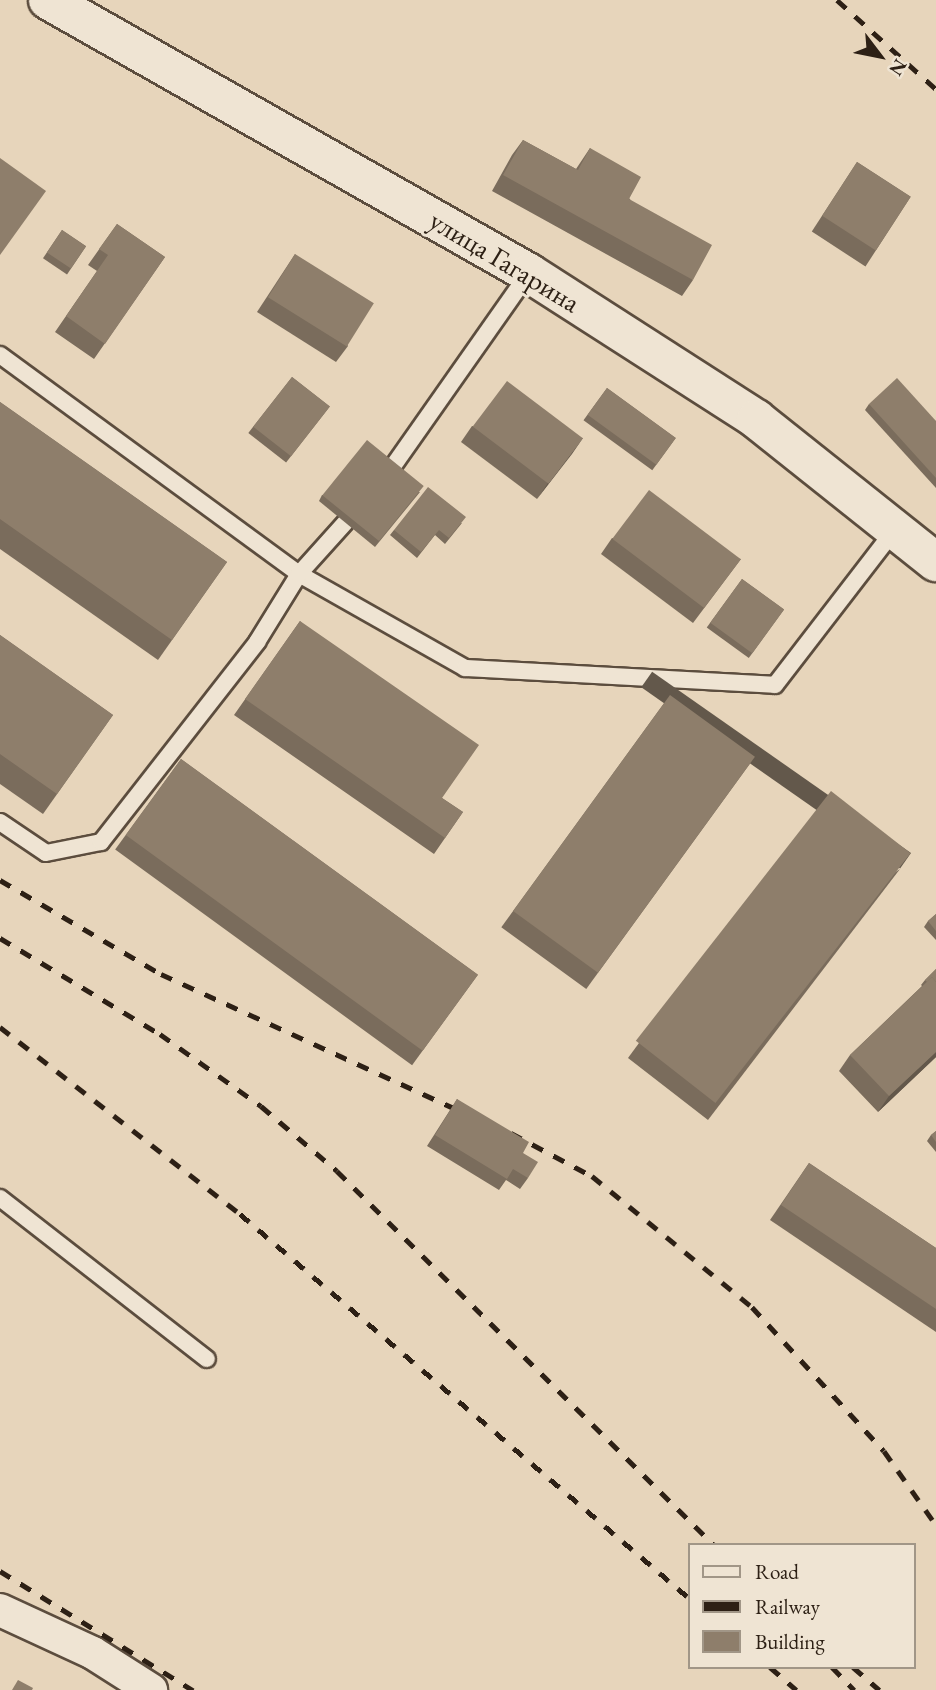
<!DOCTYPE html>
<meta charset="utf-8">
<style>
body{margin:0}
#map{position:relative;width:936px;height:1690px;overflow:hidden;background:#e7d5bb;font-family:"EB Garamond",serif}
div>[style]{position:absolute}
.roads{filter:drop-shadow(2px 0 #5c4d3e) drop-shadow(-2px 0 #5c4d3e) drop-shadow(0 2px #5c4d3e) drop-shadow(0 -2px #5c4d3e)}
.lane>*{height:16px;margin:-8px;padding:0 8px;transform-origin:8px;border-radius:8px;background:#efe4d3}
.street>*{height:32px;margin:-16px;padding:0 16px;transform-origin:16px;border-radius:16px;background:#efe4d3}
.secondary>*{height:38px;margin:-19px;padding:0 19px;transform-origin:19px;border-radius:19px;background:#efe4d3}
.rail>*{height:5px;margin-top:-2.5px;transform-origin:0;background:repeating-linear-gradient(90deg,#2d2015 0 12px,transparent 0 24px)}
.wall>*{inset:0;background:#7a6c5c;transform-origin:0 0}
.shaded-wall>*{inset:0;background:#63584b;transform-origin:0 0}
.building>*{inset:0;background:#8e7e6b;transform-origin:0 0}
span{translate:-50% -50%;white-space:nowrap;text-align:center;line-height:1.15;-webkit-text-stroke:6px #efe4d3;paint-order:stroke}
.street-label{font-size:28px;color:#2d2015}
.legend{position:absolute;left:688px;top:1543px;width:228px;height:126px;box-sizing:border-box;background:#efe4d3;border:2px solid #a19687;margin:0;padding:9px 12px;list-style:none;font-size:21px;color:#2d2015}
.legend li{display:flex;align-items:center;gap:14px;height:35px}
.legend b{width:35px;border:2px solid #a19687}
.north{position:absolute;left:845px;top:21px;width:70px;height:70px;-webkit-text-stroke:5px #efe4d3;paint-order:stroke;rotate:122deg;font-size:19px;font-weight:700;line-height:28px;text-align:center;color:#2d2015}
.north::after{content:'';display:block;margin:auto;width:24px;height:32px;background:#2d2015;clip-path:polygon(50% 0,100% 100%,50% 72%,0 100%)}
</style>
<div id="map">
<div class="roads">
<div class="lane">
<div style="left:0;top:355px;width:371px;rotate:36.2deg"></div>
<div style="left:299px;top:574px;width:191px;rotate:29.5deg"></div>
<div style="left:465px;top:668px;width:310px;rotate:3.1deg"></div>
<div style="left:775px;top:685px;width:198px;rotate:-52.4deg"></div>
<div style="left:391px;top:469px;width:240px;rotate:-54.9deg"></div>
<div style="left:0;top:822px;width:55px;rotate:34deg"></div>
<div style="left:46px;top:853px;width:56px;rotate:-11.3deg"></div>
<div style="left:101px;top:842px;width:254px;rotate:-52deg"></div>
<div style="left:257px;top:642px;width:80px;rotate:-58.3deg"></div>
<div style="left:299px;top:574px;width:69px;rotate:-48deg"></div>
<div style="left:0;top:1198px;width:262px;rotate:37.9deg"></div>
</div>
<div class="street">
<div style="left:0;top:1610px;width:102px;rotate:24.8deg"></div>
<div style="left:93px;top:1653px;width:69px;rotate:32.5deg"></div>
</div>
<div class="secondary">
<div style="left:48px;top:0;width:553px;rotate:29.58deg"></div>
<div style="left:529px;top:273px;width:270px;rotate:32.7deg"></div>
<div style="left:756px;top:419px;width:230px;rotate:38.5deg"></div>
</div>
</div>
<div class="rail">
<div style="left:837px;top:0;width:133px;rotate:42deg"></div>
<div style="left:0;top:880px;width:186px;rotate:30.3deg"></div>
<div style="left:161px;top:974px;width:339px;rotate:24.6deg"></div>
<div style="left:0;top:938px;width:187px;rotate:31deg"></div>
<div style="left:160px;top:1034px;width:124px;rotate:35.5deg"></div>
<div style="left:261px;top:1106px;width:100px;rotate:40.5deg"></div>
<div style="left:337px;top:1171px;width:531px;rotate:44.77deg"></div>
<div style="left:0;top:1027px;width:304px;rotate:37.9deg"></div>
<div style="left:240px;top:1214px;width:591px;rotate:40.54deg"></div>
<div style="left:511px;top:1133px;width:92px;rotate:28deg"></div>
<div style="left:592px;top:1176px;width:207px;rotate:39.3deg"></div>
<div style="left:752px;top:1307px;width:195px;rotate:47.5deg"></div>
<div style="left:884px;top:1451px;width:90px;rotate:54.9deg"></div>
<div style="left:0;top:1571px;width:227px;rotate:31.7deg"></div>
<div style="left:770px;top:1667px;width:35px;rotate:41deg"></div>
<div style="left:832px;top:1667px;width:32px;rotate:46deg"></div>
<div style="left:853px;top:1667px;width:35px;rotate:41deg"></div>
</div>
<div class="wall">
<div style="clip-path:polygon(523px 140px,576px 169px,590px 148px,693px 280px,682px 296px,492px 191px,512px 155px)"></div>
<div style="left:857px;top:162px;width:64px;height:83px;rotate:33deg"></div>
<div style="clip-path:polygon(117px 224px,165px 257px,94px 359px,55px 332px,97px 271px,88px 265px)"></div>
<div style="left:62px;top:230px;width:29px;height:34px;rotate:34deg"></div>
<div style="clip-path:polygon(295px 254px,348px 346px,336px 362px,257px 312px)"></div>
<div style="left:292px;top:377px;width:48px;height:71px;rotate:38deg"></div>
<div style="left:607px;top:388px;width:85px;height:40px;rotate:36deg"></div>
<div style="clip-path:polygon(0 402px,227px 562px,158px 660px,0 549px)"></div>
<div style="clip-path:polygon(869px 404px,936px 421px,936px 488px,865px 410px)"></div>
<div style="clip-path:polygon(472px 426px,583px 438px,537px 499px,461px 442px)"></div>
<div style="clip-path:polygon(420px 492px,375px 547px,319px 501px,322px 495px)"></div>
<div style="clip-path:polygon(462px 523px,445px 544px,435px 535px,417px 558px,390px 535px,394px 530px)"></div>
<div style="clip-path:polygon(612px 538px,741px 559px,693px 623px,601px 554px)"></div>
<div style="left:742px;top:579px;width:52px;height:60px;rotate:36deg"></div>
<div style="clip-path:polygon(300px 621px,442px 798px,463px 812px,434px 854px,234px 715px)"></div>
<div style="clip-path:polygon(0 635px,113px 715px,43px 814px,0 784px)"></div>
<div style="left:670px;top:695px;width:105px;height:287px;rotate:36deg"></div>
<div style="left:181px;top:759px;width:367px;height:112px;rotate:36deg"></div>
<div style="clip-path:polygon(900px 869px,708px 1120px,628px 1058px,639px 1043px)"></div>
<div style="clip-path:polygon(936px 914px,936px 940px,924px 927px,928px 921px)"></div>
<div style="clip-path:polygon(936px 969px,936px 1057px,878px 1112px,839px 1071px,850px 1055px,922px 986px,921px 985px,925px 980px)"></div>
<div style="clip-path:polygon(457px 1099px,523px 1153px,528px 1178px,520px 1189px,506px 1180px,499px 1190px,427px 1146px)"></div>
<div style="clip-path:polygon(936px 1131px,936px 1152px,927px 1141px,931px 1135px)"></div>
<div style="clip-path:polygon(809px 1163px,936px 1248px,936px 1332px,770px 1220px)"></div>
</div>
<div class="shaded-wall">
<div style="clip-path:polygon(583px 438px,572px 454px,537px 499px,548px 483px)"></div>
<div style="left:911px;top:853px;width:19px;height:316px;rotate:125deg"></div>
<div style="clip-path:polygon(936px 1052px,936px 1057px,878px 1112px,889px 1096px)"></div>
</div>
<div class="building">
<div style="clip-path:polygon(523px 140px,578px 170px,590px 148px,641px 177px,629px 199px,712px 245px,693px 280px,503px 175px)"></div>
<div style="clip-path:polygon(0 158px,46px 191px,0 255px)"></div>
<div style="left:857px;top:162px;width:64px;height:64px;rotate:33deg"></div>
<div style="clip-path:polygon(117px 224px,165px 257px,105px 344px,66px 316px,108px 255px,99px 249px)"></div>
<div style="left:62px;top:230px;width:29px;height:27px;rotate:34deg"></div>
<div style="left:295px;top:254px;width:93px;height:51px;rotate:32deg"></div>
<div style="left:292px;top:377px;width:48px;height:63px;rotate:38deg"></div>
<div style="clip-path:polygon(897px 378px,936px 421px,936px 478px,869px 404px)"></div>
<div style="left:507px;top:381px;width:95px;height:57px;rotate:37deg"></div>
<div style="left:607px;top:388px;width:85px;height:33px;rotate:36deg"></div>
<div style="clip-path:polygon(0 402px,227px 562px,172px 640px,0 519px)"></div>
<div style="left:367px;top:440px;width:73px;height:71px;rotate:39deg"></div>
<div style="clip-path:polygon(428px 487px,466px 517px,449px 538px,439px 530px,421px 552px,394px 530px)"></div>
<div style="left:649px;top:490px;width:115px;height:61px;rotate:37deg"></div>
<div style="left:742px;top:579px;width:52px;height:54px;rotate:36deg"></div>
<div style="clip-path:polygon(300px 621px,479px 745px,442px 798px,463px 812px,445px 838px,245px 699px)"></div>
<div style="clip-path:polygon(0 635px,113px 715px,57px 794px,0 754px)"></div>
<div style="left:670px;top:695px;width:105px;height:267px;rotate:36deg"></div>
<div style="left:181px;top:759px;width:367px;height:94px;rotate:36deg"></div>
<div style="left:831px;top:791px;width:101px;height:317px;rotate:38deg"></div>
<div style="clip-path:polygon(936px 914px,936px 931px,928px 921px)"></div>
<div style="clip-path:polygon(936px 969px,936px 982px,932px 977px,927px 982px,925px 980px)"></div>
<div style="clip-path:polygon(932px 977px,936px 982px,936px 1052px,889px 1096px,850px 1055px)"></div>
<div style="clip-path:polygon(457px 1099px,529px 1142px,523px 1153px,538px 1162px,528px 1178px,513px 1169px,507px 1179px,435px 1135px)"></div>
<div style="clip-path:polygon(936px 1131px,936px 1142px,931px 1135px)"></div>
<div style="clip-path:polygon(809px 1163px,936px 1248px,936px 1309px,781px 1205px)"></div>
<div style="clip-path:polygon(18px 1680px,33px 1688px,32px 1690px,12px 1690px)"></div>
</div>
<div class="street-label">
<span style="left:505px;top:261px;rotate:31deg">улица Гагарина</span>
</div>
<ul class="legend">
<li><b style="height:9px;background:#efe4d3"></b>Road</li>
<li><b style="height:9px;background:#2d2015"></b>Railway</li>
<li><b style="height:19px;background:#8e7e6b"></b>Building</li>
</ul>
<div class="north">N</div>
</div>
